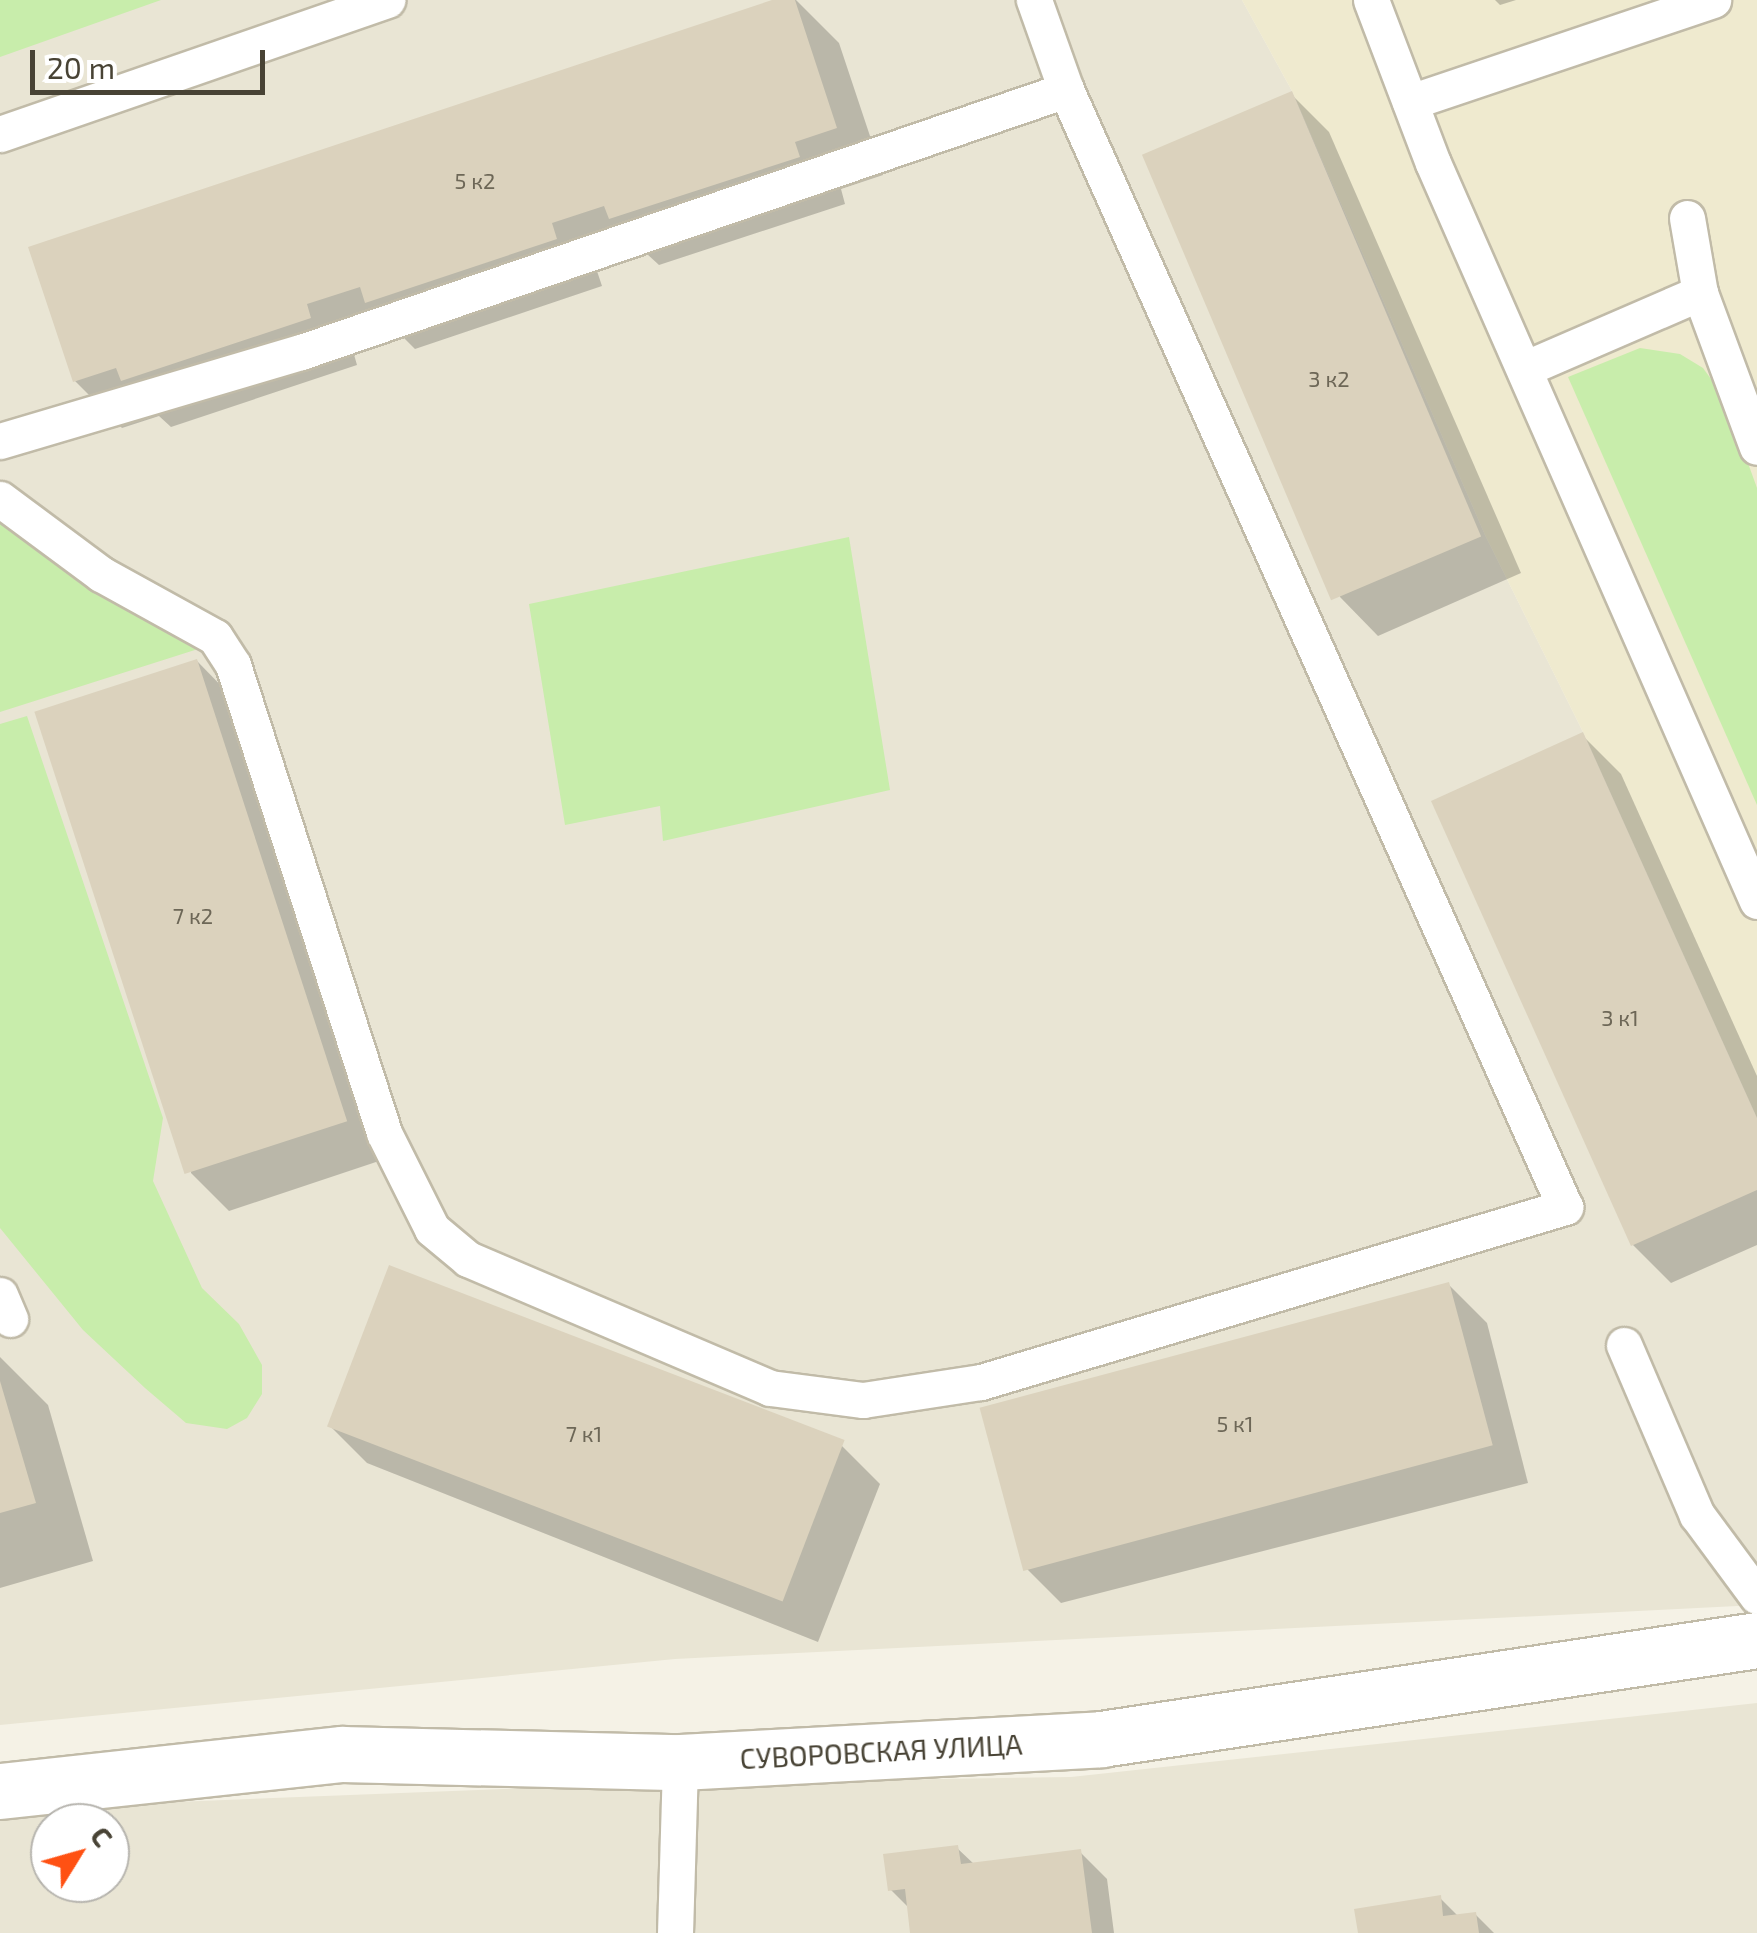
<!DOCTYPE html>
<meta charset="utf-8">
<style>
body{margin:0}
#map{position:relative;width:1757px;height:1933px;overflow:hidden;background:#f5f2e6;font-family:"Exo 2",sans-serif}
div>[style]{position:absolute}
.residential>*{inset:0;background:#e9e5d4}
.education>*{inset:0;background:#efeacf}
.green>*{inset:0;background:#c8edab}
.shadow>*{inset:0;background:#0003}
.building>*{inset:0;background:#dbd2bd;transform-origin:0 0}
.roads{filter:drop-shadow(2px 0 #c1bba8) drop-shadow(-2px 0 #c1bba8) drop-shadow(0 2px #c1bba8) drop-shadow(0 -2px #c1bba8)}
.service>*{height:35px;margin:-17.5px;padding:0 17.5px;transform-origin:17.5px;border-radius:17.5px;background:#fff}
.minor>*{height:55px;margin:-27.5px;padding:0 27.5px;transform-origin:27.5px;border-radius:27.5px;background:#fff}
span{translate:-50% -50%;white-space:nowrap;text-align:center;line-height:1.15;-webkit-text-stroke:8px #fff;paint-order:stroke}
.number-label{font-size:22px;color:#6d6757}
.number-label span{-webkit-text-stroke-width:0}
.street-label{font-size:28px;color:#484335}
.north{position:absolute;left:30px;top:1803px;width:100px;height:100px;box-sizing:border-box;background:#fff;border:2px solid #b6b4ae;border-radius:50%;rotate:53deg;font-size:28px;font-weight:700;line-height:40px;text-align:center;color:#484335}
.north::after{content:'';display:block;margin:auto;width:35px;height:45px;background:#ff5113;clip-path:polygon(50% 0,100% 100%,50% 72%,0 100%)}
.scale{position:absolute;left:30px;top:50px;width:235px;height:45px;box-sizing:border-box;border:5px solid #484335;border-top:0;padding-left:12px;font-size:30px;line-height:35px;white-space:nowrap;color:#484335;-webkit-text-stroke:8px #fff;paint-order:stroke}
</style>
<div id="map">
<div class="residential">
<div style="clip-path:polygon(0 0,1242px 0,1292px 91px,1485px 535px,1583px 732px,1757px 1118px,1757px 1605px,675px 1659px,0 1725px)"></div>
<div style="clip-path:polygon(evenodd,1757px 1703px,1757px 1933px,0 1933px,0 1809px,627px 1784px,1071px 1777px,1757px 1703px,50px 1823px,110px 1823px,110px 1883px,50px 1883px,50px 1823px)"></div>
</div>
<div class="education">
<div style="clip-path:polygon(1242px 0,1757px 0,1757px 1118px,1583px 732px,1485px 535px,1292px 91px)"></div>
</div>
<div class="green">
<div style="clip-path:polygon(0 0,161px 0,0 57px)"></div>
<div style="clip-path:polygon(1640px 348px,1680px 354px,1703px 368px,1724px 397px,1757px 488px,1757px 805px,1568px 377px)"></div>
<div style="clip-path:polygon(0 519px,49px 560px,198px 649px,0 712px)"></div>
<div style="clip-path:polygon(849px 537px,890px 790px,663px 841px,660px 806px,565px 825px,529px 604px)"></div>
<div style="clip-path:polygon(27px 716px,163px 1118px,153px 1181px,202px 1288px,239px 1324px,262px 1365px,262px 1394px,247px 1418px,227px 1429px,186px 1423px,145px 1388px,83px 1330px,0 1228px,0 724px)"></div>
</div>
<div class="shadow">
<div style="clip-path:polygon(779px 0,796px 0,839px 43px,883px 175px,841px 189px,845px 204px,659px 265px,647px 254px,597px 271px,602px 286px,415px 349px,402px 336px,353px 351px,357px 365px,171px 427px,159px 416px,122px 428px,75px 381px)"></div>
<div style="clip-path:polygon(1495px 0,1516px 0,1500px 5px)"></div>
<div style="clip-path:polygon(1291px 94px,1329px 132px,1521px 573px,1378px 636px,1340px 597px)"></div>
<div style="clip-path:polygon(197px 661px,235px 700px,388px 1158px,229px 1211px,191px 1173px)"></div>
<div style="clip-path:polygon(1582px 735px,1621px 774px,1757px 1076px,1757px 1245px,1671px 1283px,1633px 1245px)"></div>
<div style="clip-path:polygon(1448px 1284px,1487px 1323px,1528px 1483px,1061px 1603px,1023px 1565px)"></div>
<div style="clip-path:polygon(0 1357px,48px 1405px,93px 1561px,0 1588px)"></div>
<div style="clip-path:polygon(329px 1425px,841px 1445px,880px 1484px,818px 1642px,367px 1463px)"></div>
<div style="clip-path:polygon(957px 1848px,975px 1865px,1080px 1852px,1107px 1879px,1114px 1933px,913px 1933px,910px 1909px,891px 1890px)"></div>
<div style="clip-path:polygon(1440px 1898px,1459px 1917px,1475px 1914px,1494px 1933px,1360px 1933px)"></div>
</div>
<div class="building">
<div style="clip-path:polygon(772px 0,795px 0,837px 128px,795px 142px,800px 157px,609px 219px,604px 206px,552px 223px,557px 239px,365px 303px,360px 287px,307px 304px,311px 318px,121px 381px,116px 368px,73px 382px,28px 247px)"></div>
<div style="left:1292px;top:91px;width:484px;height:163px;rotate:67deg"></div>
<div style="left:197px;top:659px;width:486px;height:171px;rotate:72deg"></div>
<div style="clip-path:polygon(1583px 732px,1757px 1118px,1757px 1190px,1631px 1246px,1431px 801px)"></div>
<div style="left:389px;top:1265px;width:488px;height:173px;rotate:21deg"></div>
<div style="left:1449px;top:1282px;width:169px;height:486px;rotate:75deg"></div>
<div style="clip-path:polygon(0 1381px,36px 1503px,0 1513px)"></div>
<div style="clip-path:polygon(958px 1845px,961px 1864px,1081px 1849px,1092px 1933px,910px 1933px,905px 1889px,888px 1891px,883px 1854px)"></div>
<div style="clip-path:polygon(1441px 1895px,1443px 1916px,1476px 1912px,1479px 1933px,1358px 1933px,1354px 1909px)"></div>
</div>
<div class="roads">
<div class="service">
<div style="left:1371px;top:0;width:174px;rotate:69.2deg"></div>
<div style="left:1433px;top:163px;width:806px;rotate:66.3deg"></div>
<div style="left:1410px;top:102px;width:320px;rotate:-18.6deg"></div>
<div style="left:0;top:134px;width:410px;rotate:-19.1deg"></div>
<div style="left:1687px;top:218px;width:76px;rotate:80.2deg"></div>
<div style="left:1700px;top:293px;width:164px;rotate:69.7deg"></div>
<div style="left:1524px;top:369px;width:192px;rotate:-23.4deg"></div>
<div style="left:0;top:441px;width:314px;rotate:-16.5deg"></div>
<div style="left:301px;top:352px;width:809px;rotate:-18.91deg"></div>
<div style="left:0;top:499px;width:126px;rotate:36.6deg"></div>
<div style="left:101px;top:574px;width:130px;rotate:28.9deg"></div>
<div style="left:215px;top:637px;width:33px;rotate:57deg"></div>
<div style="left:233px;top:665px;width:492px;rotate:72.1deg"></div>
<div style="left:384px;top:1133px;width:107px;rotate:63.4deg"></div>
<div style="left:432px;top:1229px;width:47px;rotate:39.8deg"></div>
<div style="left:468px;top:1259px;width:328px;rotate:23.1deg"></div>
<div style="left:770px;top:1388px;width:94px;rotate:7.4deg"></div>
<div style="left:863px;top:1400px;width:119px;rotate:-8.7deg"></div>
<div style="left:981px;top:1382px;width:610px;rotate:-16.68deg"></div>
<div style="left:1565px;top:1207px;width:1223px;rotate:-114.07deg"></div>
<div style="left:1066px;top:90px;width:96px;rotate:-109.6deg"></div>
<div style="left:0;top:1295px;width:26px;rotate:67deg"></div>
<div style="left:1624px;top:1345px;width:185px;rotate:66.8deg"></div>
<div style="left:1697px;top:1515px;width:101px;rotate:53.5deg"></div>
<div style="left:675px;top:1933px;width:171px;rotate:-88.3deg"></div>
</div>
<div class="minor">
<div style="left:0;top:1791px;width:344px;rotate:-6.2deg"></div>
<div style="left:342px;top:1754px;width:338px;rotate:1.4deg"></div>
<div style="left:680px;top:1762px;width:422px;rotate:-3.1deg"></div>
<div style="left:1101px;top:1739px;width:663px;rotate:-8.58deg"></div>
</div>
</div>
<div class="number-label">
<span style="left:475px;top:181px">5 к2</span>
<span style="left:1329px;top:379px">3 к2</span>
<span style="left:193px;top:916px">7 к2</span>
<span style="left:1620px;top:1018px">3 к1</span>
<span style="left:1235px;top:1424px">5 к1</span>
<span style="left:584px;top:1434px">7 к1</span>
</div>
<div class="street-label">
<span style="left:881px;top:1751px;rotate:-3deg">СУВОРОВСКАЯ УЛИЦА</span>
</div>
<div class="north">С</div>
<div class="scale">20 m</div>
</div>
